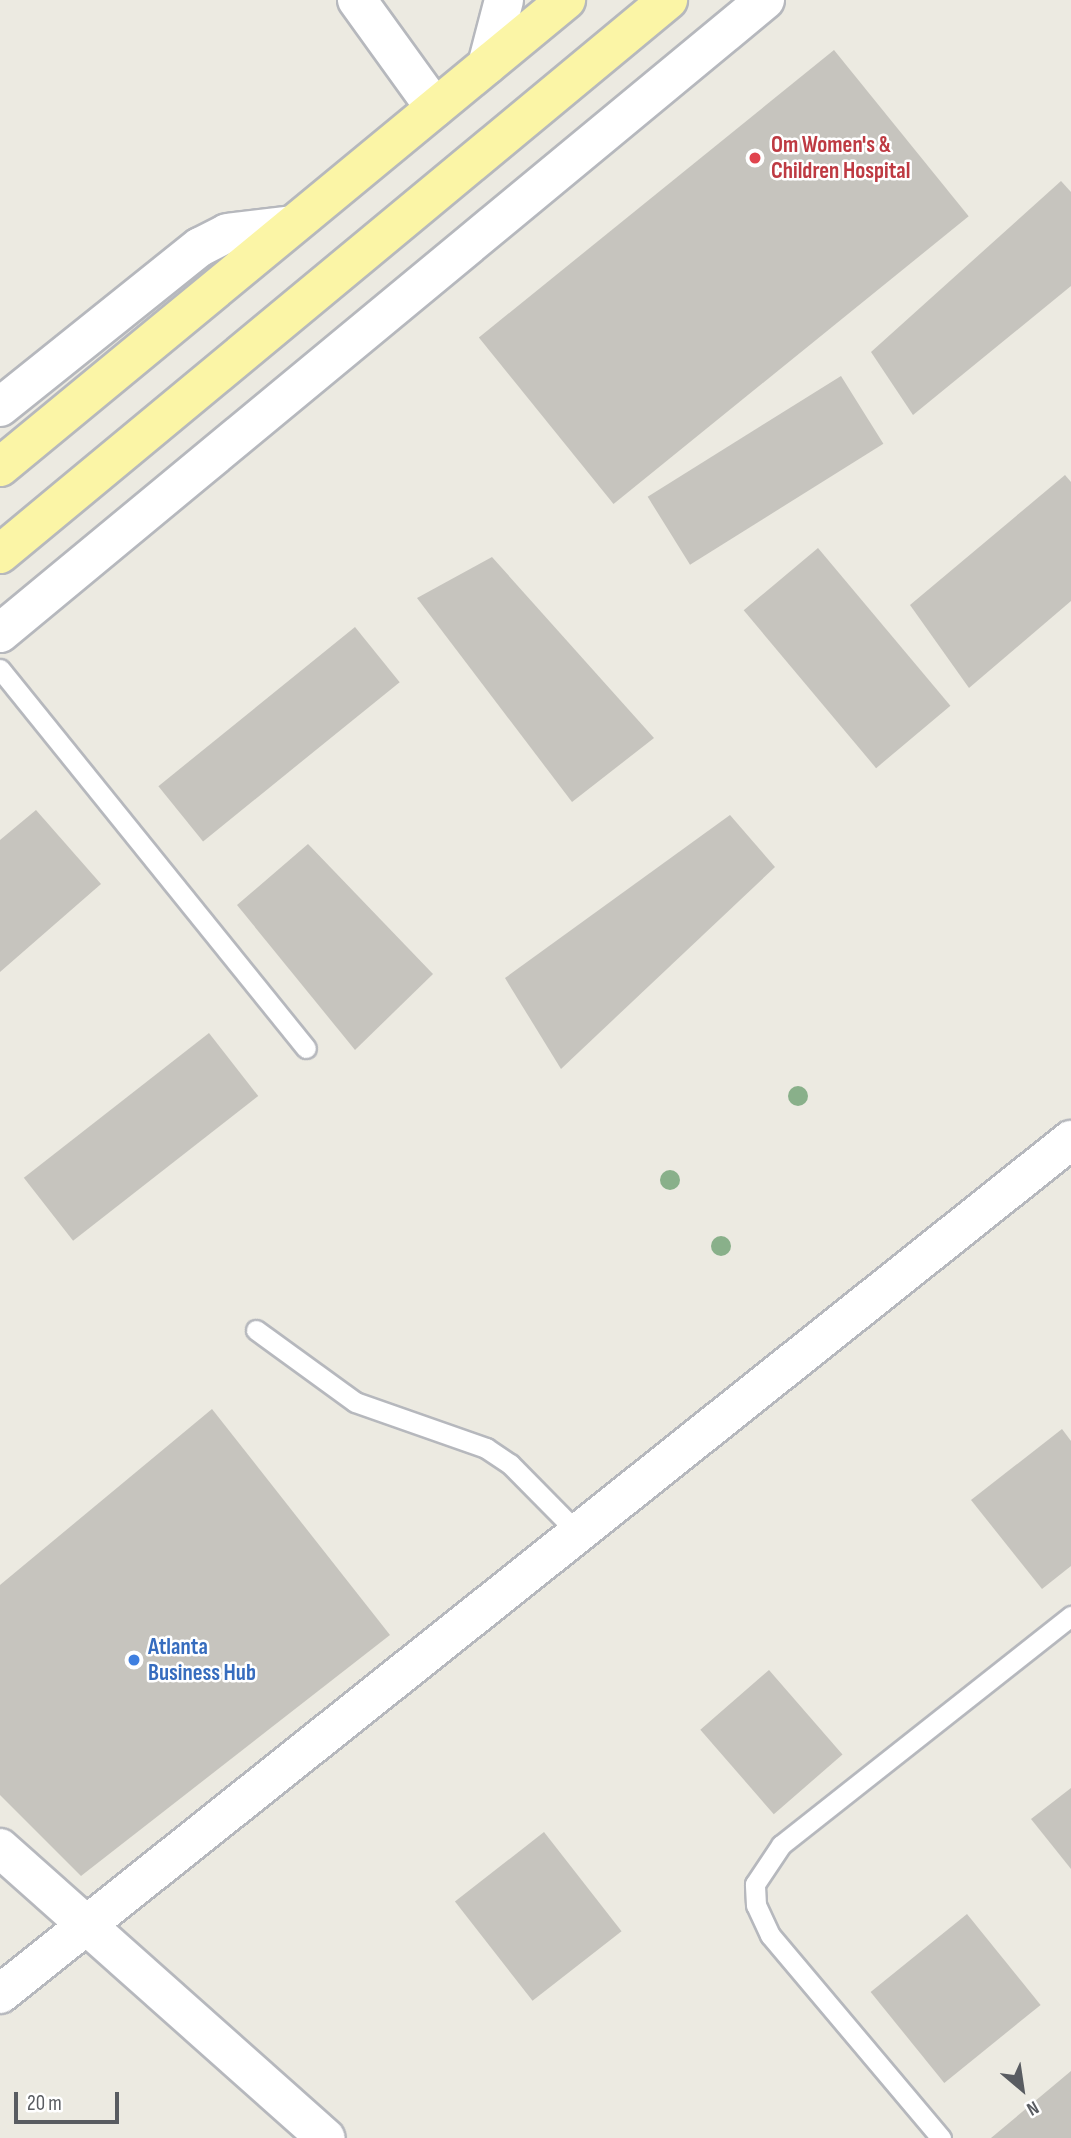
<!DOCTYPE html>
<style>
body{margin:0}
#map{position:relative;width:1071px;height:2138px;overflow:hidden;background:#eceae1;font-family:"Sofia Sans Condensed",sans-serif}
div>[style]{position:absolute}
.building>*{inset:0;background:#c6c4be;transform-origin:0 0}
.roads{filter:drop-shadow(2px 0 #b6b8bd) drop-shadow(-2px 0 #b6b8bd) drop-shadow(0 2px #b6b8bd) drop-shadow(0 -2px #b6b8bd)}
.service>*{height:19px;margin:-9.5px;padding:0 9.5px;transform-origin:9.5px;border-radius:9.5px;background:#fff}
.minor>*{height:38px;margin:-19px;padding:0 19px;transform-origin:19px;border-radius:19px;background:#fff}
.tertiary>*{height:38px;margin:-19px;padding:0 19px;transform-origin:19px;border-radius:19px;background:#fff}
.primary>*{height:38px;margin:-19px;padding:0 19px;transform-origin:19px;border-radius:19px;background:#fbf5a6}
.trees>*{width:20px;height:20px;margin:-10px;border-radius:50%;background:#89b08a}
.dots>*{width:19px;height:19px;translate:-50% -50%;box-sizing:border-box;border:4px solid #fff;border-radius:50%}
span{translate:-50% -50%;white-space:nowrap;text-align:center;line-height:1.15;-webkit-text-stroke:5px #fff;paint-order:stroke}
.health-label{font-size:23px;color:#be3a42;font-weight:700}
.left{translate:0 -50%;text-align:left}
.shop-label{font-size:23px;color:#366cbe;font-weight:700}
.north{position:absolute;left:987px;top:2054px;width:70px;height:70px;-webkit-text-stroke:5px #fff;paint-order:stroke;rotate:151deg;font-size:19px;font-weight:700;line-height:28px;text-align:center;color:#595c61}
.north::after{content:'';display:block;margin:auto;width:24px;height:32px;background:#595c61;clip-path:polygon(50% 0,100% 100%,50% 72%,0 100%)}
.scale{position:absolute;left:14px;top:2092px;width:105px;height:32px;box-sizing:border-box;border:4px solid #595c61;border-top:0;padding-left:9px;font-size:21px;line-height:24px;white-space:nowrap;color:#595c61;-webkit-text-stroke:5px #fff;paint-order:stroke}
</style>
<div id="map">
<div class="building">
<div style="left:834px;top:50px;width:214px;height:457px;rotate:51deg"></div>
<div style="clip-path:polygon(1061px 181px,1071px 192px,1071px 286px,913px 415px,871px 352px)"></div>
<div style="left:841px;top:376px;width:80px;height:228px;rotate:58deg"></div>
<div style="clip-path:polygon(1065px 475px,1071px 482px,1071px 601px,969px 688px,910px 605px)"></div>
<div style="left:818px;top:548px;width:206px;height:97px;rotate:50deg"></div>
<div style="clip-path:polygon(492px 557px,654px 738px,572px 802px,417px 598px)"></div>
<div style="left:355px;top:627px;width:71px;height:253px;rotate:51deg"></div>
<div style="clip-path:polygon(36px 810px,101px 884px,0 972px,0 840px)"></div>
<div style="clip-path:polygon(730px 815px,775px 867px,561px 1069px,505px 978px)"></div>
<div style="clip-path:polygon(308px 844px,433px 974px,355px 1050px,237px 905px)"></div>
<div style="left:209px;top:1033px;width:80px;height:235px;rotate:52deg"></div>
<div style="clip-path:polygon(212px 1409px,390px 1635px,81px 1876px,0 1795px,0 1585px)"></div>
<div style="clip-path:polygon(1062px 1429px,1071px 1441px,1071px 1566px,1042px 1589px,971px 1500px)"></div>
<div style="left:769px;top:1670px;width:112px;height:91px;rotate:49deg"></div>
<div style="clip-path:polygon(1071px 1788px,1071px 1869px,1031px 1819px)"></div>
<div style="left:544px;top:1832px;width:126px;height:113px;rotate:52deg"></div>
<div style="left:967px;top:1914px;width:117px;height:124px;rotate:51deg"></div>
<div style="clip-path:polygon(1071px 2071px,1071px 2138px,991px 2138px)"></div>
</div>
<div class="roads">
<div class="service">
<div style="left:0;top:669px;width:487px;rotate:51.1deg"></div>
<div style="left:256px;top:1330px;width:122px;rotate:36deg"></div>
<div style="left:355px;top:1402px;width:139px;rotate:19.3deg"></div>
<div style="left:486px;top:1448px;width:29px;rotate:34deg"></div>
<div style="left:510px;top:1464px;width:95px;rotate:45.4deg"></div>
<div style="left:941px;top:2138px;width:265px;rotate:-130.1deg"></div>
<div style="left:770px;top:1935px;width:33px;rotate:-115deg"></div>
<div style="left:756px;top:1905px;width:21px;rotate:-93deg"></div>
<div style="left:755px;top:1884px;width:47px;rotate:-56.3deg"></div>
<div style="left:781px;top:1845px;width:370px;rotate:-38.3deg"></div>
</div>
<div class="minor">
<div style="left:357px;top:0;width:133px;rotate:54.2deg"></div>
</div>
<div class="tertiary">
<div style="left:487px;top:65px;width:67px;rotate:-75.3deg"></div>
<div style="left:0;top:407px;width:256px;rotate:-38.7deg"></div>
<div style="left:200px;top:247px;width:30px;rotate:-27deg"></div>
<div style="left:227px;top:233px;width:66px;rotate:-6.9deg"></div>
<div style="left:0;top:633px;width:993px;rotate:-39.61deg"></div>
<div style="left:0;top:1848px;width:436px;rotate:41.7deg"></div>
<div style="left:0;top:1994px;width:1370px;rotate:-38.57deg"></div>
</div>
<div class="primary">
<div style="left:0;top:467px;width:734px;rotate:-39.53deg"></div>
<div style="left:0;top:554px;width:868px;rotate:-39.67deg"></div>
</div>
</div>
<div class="trees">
<div style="left:798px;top:1096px"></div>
<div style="left:670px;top:1180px"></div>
<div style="left:721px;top:1246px"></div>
</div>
<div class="dots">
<div style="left:755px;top:158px;background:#e0444e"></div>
<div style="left:134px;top:1660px;background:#3f7fe0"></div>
</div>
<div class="health-label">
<span class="left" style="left:771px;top:158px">Om Women's &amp;<br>Children Hospital</span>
</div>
<div class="shop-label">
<span class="left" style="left:148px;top:1660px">Atlanta<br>Business Hub</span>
</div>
<div class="north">N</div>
<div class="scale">20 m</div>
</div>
